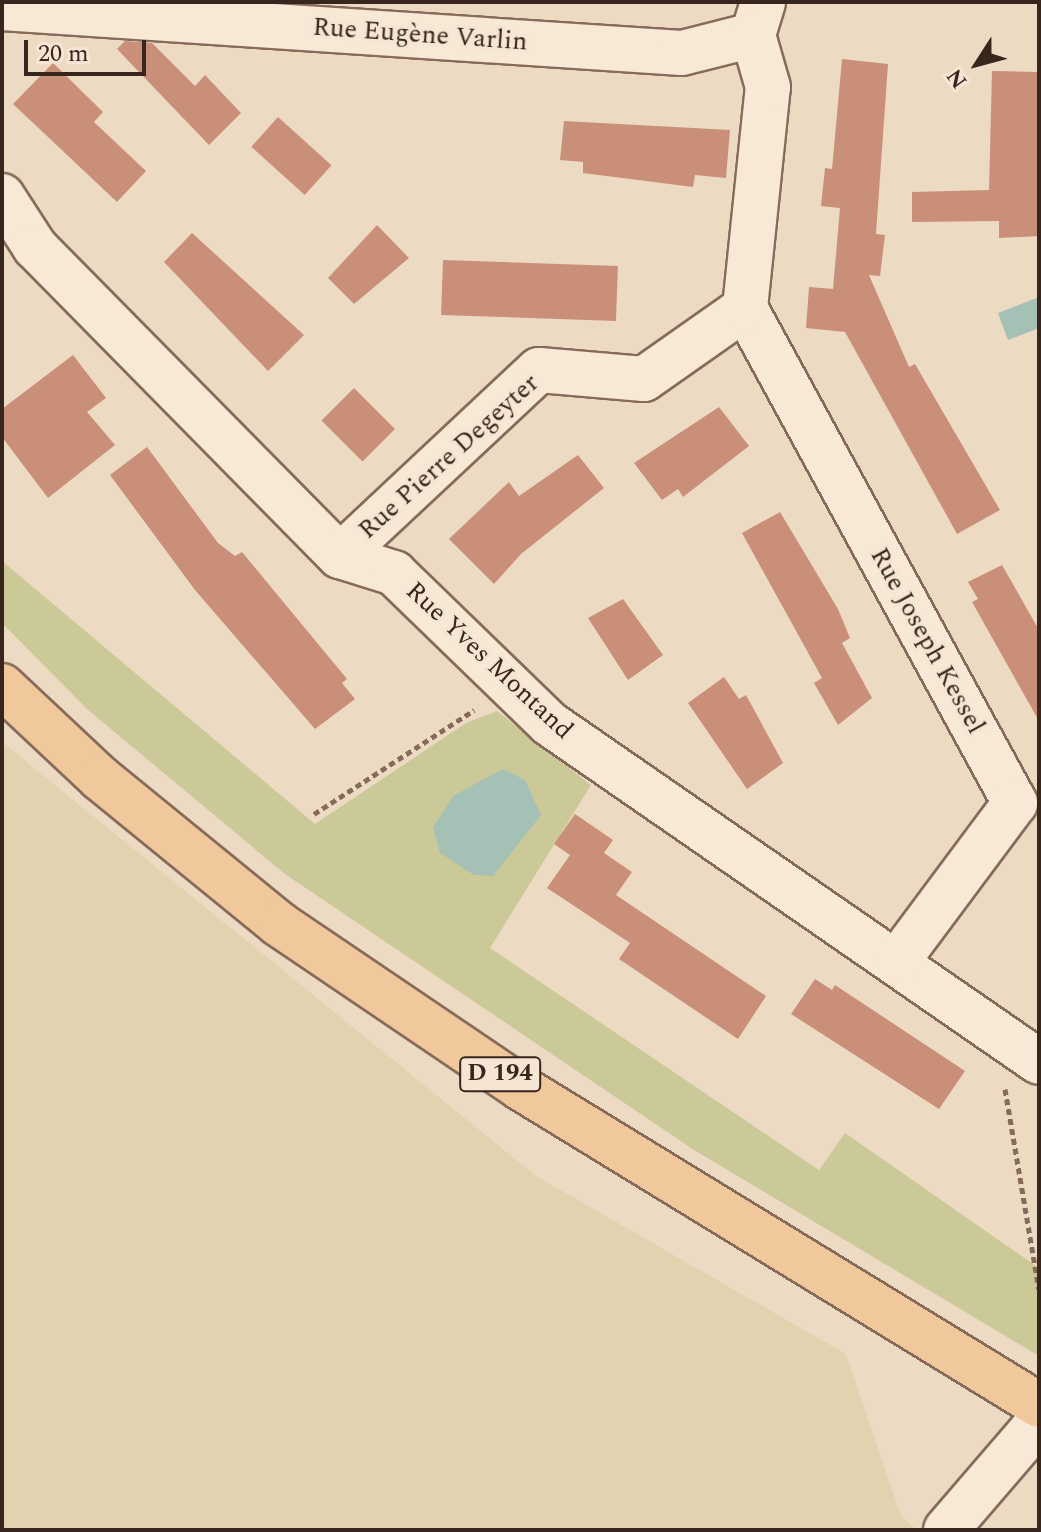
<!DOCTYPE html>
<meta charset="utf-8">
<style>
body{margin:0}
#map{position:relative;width:1041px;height:1532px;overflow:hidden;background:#eddac3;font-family:Spectral,serif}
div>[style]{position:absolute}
.farmland>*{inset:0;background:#e2d3b0}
.green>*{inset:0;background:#cbc997}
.water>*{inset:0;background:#a5c0b4}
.building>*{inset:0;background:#ca8f79;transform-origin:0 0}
.path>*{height:5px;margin-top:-2.5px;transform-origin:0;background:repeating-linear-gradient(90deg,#876b5a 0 6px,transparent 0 10px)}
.roads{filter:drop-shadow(2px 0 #876b5a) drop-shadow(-2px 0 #876b5a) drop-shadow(0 2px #876b5a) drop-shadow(0 -2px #876b5a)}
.minor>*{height:44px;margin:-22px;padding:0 22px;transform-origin:22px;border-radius:22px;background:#f8e8d6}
.primary>*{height:44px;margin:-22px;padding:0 22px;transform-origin:22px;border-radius:22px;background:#f0c89b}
span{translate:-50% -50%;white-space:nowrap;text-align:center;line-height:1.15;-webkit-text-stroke:6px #f5e5d2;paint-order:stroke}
.shield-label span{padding:2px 6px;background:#f5e5d2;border:2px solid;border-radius:6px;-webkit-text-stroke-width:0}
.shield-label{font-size:24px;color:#37261e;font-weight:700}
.street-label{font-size:26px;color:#37261e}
.frame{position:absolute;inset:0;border:4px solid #37261e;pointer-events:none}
.north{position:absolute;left:937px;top:24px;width:80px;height:80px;-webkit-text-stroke:6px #f5e5d2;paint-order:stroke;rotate:234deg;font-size:22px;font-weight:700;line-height:32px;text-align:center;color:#37261e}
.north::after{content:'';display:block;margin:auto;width:28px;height:36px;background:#37261e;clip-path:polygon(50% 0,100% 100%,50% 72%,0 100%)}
.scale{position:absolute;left:24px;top:40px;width:122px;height:36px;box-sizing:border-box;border:4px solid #37261e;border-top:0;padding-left:10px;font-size:24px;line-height:28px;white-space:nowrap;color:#37261e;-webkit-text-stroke:6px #f5e5d2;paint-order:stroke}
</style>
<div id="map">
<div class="farmland">
<div style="clip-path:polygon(2px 742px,536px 1176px,846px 1354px,901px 1516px,917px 1530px,2px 1530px)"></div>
</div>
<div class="green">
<div style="clip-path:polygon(2px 561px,315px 824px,466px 723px,497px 711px,591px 785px,490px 948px,819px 1170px,845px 1133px,1039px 1268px,1039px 1356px,694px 1150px,285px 874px,87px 709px,2px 623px)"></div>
</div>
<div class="water">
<div style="clip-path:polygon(1039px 297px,1039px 328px,1008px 340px,998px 313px)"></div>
<div style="clip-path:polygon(503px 769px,525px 780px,541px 815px,493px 876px,474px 875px,440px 853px,433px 828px,453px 796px)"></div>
</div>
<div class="building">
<div style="clip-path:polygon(125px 41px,152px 43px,195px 86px,205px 75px,241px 113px,209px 145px,117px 49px)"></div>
<div style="clip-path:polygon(842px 59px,888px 64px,876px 234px,885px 235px,880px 276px,869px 275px,909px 367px,915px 364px,1000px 510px,957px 534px,845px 332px,806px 328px,809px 287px,833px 289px,840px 208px,821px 206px,825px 168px,832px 169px)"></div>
<div style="clip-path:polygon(53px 63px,103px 112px,94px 122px,146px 171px,117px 202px,13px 104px)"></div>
<div style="clip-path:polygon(992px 71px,1039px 72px,1039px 236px,999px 238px,999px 221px,912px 222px,912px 192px,989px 190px)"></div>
<div style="left:278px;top:117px;width:72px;height:40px;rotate:42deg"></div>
<div style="clip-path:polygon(564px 121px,730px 130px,726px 178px,695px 175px,693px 187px,583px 173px,583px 162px,560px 160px)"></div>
<div style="clip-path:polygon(377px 225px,409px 258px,354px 304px,328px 278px)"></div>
<div style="clip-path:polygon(192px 233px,304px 335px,268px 371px,164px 262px)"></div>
<div style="left:443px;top:260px;width:175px;height:55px;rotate:2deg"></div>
<div style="clip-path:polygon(73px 355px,106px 398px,87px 412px,115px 445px,48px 498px,2px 437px,2px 409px)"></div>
<div style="left:354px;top:388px;width:58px;height:46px;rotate:45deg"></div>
<div style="clip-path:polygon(719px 407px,749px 446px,683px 497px,678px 489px,662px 500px,634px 463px)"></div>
<div style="clip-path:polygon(147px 447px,218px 543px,235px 556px,242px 552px,347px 679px,342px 683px,355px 699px,315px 729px,195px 590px,110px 475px)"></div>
<div style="clip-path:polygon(578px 455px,604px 488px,521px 554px,494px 584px,449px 539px,509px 482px,519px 496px)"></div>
<div style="clip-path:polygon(780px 512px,838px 609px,850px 638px,842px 643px,872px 698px,838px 725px,814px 683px,822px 678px,742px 533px)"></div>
<div style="clip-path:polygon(1002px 565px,1039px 630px,1039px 721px,972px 602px,978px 599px,968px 582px)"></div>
<div style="clip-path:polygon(623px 599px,663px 655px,628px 680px,588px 618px)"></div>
<div style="clip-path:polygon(724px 677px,739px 699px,746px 695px,783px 763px,747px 789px,688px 703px)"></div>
<div style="clip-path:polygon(575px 814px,613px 840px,604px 853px,632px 872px,616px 895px,766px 996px,738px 1039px,619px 959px,630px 943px,547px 888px,570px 855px,554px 844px)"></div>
<div style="clip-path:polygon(815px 979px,832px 990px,835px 985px,965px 1071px,939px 1109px,791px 1014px)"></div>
</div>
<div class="path">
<div style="left:314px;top:814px;width:191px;rotate:-33deg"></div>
<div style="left:1005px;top:1089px;width:203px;rotate:80.4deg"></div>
</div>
<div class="roads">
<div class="minor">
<div style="left:2px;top:8px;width:681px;rotate:3.79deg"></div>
<div style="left:682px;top:53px;width:73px;rotate:-14.2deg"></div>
<div style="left:753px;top:35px;width:34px;rotate:-73deg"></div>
<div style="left:2px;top:196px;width:61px;rotate:57.1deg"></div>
<div style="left:35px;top:247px;width:434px;rotate:45.4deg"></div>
<div style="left:340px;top:556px;width:57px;rotate:17.5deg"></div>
<div style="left:394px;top:573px;width:217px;rotate:44.1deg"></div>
<div style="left:550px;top:724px;width:594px;rotate:34.65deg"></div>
<div style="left:745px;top:308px;width:564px;rotate:61.39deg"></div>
<div style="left:1015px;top:803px;width:196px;rotate:126.7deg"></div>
<div style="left:340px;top:556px;width:272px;rotate:-43.1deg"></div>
<div style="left:539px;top:370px;width:105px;rotate:4.9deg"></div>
<div style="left:644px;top:379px;width:123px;rotate:-35.1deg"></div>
<div style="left:745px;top:308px;width:222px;rotate:-84.1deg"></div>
<div style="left:768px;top:87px;width:54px;rotate:-106.1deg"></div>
<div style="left:946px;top:1530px;width:143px;rotate:-49.3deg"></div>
</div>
<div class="primary">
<div style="left:2px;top:686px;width:134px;rotate:43.2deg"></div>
<div style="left:100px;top:778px;width:231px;rotate:39.2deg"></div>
<div style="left:279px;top:924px;width:292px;rotate:34.1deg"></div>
<div style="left:521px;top:1088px;width:607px;rotate:31.47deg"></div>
</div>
</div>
<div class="shield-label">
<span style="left:500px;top:1074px">D 194</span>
</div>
<div class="street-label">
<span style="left:420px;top:35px;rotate:4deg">Rue Eugène Varlin</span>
<span style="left:449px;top:457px;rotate:-42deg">Rue Pierre Degeyter</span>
<span style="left:927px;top:641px;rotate:61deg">Rue Joseph Kessel</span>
<span style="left:489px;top:661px;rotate:43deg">Rue Yves Montand</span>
</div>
<div class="frame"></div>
<div class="north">N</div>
<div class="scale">20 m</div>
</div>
